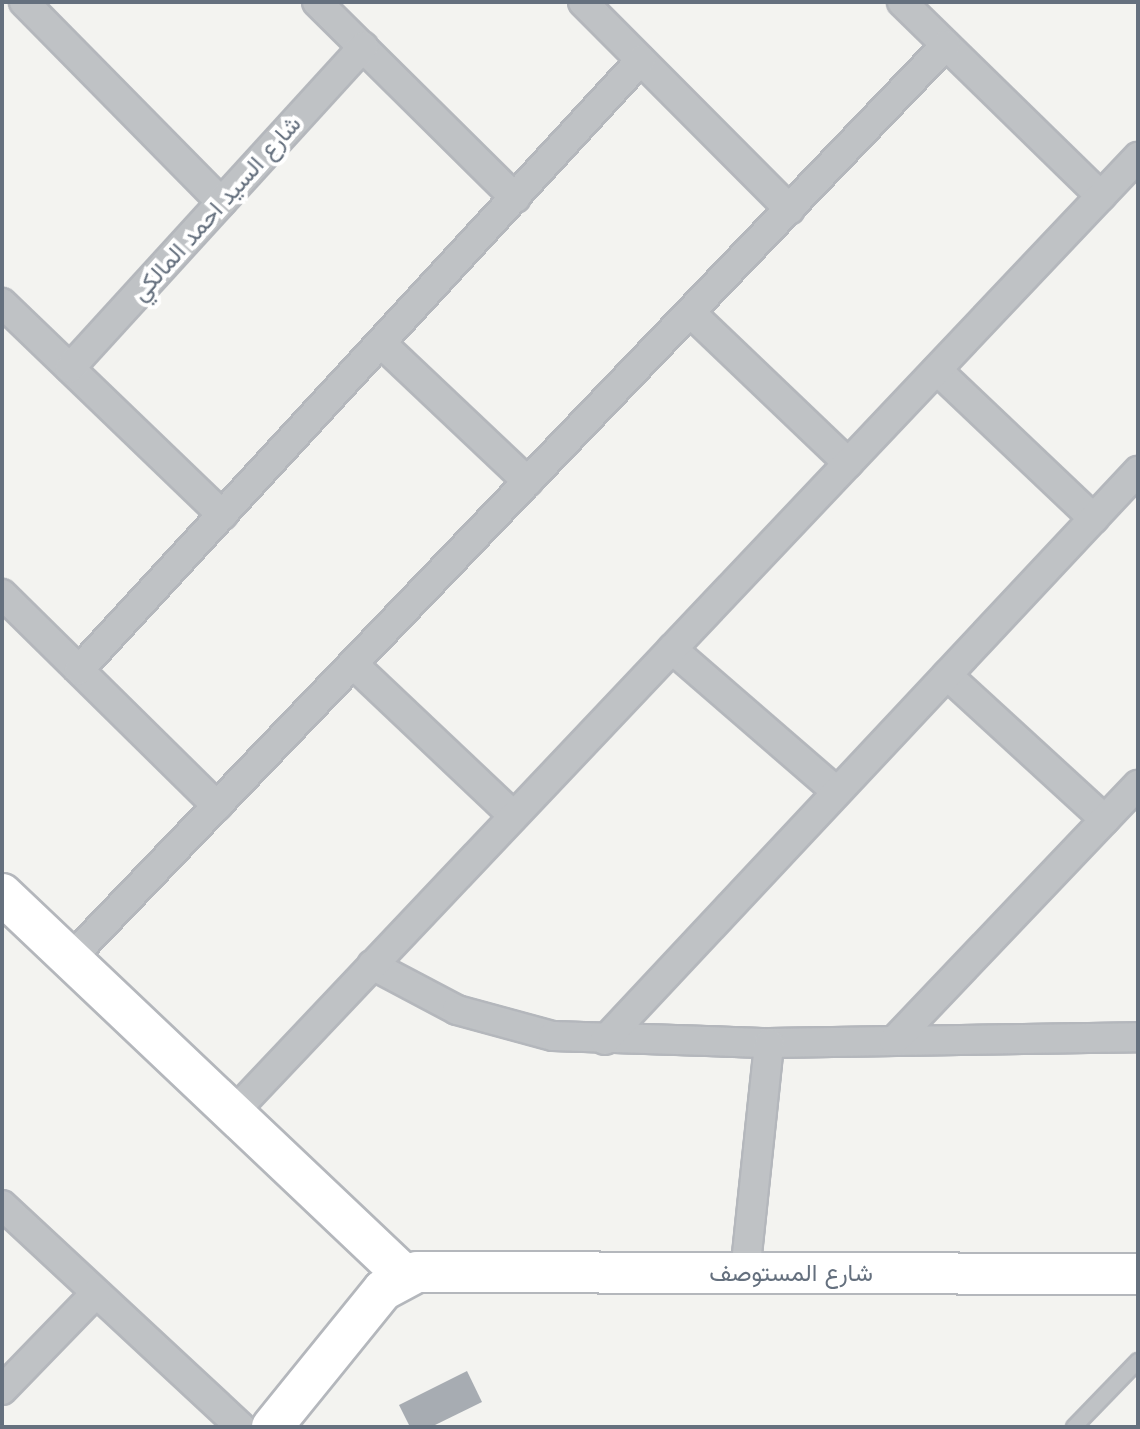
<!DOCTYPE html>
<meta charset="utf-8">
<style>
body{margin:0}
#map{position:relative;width:1140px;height:1429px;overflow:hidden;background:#f3f3f0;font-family:Jost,Vazirmatn,sans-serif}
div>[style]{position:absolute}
.building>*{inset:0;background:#a7acb2}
.roads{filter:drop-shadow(2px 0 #b4b7bc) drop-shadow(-2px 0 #b4b7bc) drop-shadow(0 2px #b4b7bc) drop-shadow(0 -2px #b4b7bc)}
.lane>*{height:14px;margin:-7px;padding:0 7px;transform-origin:7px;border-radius:7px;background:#bfc2c5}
.street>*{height:28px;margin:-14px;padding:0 14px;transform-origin:14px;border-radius:14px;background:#bfc2c5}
.secondary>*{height:40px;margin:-20px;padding:0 20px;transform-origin:20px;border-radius:20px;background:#fff}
span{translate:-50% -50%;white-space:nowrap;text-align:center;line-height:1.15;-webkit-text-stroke:8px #fff;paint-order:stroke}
.street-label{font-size:24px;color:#65707e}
.frame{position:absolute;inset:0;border:4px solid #65707e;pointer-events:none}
</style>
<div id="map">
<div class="building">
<div style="clip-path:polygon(467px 1371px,482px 1402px,431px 1427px,410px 1427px,399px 1405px)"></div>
</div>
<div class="roads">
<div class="lane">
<div style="left:1074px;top:1427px;width:92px;rotate:-45.9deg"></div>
</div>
<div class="street">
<div style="left:24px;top:2px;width:281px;rotate:45.4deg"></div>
<div style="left:317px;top:2px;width:279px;rotate:44.7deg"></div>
<div style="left:583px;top:2px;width:293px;rotate:45.1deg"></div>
<div style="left:902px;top:2px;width:278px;rotate:44.3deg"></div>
<div style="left:2px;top:303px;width:306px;rotate:43.9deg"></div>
<div style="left:692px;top:314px;width:216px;rotate:43.7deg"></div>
<div style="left:381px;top:343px;width:202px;rotate:43.4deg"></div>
<div style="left:70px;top:368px;width:435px;rotate:-47.6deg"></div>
<div style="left:937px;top:370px;width:216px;rotate:43.5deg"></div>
<div style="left:2px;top:594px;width:302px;rotate:44.6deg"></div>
<div style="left:672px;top:649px;width:218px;rotate:40.9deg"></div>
<div style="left:353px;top:664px;width:221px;rotate:43.4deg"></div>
<div style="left:79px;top:670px;width:829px;rotate:-47.35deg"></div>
<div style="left:947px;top:675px;width:214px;rotate:42.5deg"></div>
<div style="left:70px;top:959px;width:1266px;rotate:-46.22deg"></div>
<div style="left:372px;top:965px;width:96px;rotate:27.9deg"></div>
<div style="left:457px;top:1010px;width:99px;rotate:15.2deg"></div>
<div style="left:553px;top:1036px;width:216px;rotate:1.9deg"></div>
<div style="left:769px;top:1043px;width:369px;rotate:-0.9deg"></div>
<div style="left:605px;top:1040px;width:780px;rotate:-46.87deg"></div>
<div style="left:894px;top:1041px;width:354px;rotate:-46.4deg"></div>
<div style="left:232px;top:1114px;width:1318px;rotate:-46.57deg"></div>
<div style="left:2px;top:1205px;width:326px;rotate:42.9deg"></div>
<div style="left:745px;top:1273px;width:231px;rotate:-84deg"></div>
<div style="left:2px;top:1390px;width:134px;rotate:-45.9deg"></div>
</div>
<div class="secondary">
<div style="left:2px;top:894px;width:555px;rotate:43.47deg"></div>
<div style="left:272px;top:1427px;width:176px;rotate:-51deg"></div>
<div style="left:383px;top:1290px;width:38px;rotate:-28deg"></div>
<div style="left:417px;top:1272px;width:721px;rotate:0.16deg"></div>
</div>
</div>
<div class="street-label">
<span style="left:216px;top:208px;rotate:-48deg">شارع السيد احمد المالكي</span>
<span style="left:791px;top:1273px">شارع المستوصف</span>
</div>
<div class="frame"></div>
</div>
